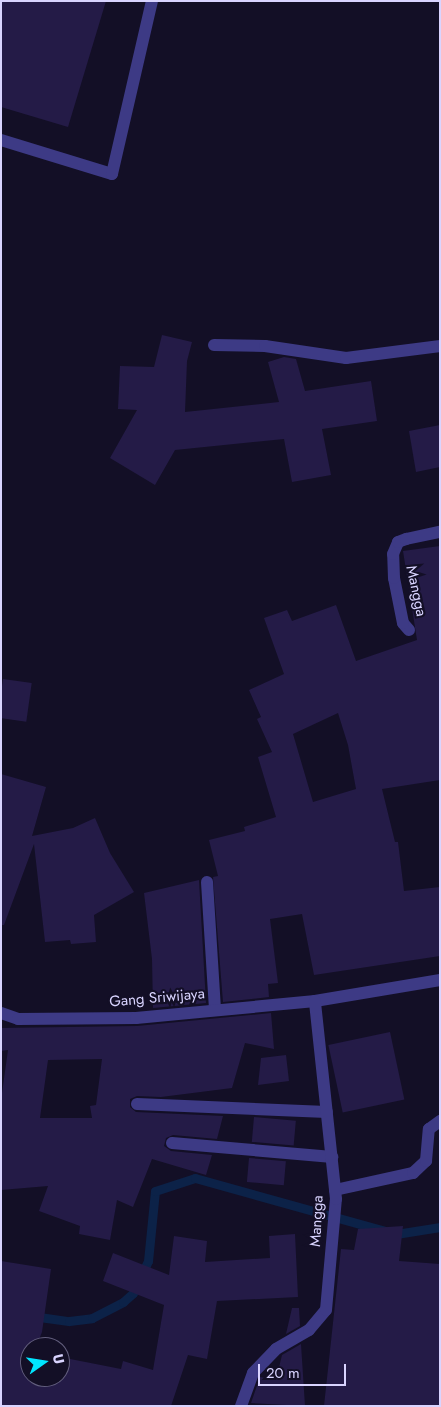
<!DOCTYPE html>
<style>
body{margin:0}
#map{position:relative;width:441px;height:1407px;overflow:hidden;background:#130f26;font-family:Jost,sans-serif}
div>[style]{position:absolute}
.stream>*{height:9px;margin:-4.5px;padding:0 4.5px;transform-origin:4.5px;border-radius:4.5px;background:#0c2248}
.building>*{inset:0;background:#241b47;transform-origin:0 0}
.minor>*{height:12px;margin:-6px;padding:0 6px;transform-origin:6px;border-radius:6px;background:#3d3a85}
span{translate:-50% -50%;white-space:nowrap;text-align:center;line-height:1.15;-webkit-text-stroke:4.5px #130f26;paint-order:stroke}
.street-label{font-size:15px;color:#d9d4ff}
.frame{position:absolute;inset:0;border:2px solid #d9d4ff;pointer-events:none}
.north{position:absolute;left:20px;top:1337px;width:50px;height:50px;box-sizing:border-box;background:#130f26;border:1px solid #625e7d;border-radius:50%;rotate:77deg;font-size:14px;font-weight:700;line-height:20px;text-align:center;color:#d9d4ff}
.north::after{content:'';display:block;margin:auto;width:18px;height:22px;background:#00e5ff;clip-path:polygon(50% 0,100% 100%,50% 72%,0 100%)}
.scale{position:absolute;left:258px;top:1364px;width:88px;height:22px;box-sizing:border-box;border:2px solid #d9d4ff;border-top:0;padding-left:6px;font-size:15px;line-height:18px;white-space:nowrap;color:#d9d4ff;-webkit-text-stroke:4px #130f26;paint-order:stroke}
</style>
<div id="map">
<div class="stream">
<div style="left:32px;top:1316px;width:37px;rotate:8deg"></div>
<div style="left:69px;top:1321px;width:23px;rotate:-7deg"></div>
<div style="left:92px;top:1318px;width:35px;rotate:-27deg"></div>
<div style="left:123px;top:1302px;width:13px;rotate:-42deg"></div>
<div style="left:133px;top:1293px;width:35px;rotate:-65deg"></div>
<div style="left:148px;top:1261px;width:70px;rotate:-84.3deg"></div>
<div style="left:155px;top:1191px;width:42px;rotate:-18deg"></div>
<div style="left:195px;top:1178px;width:209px;rotate:15.6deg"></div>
<div style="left:396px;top:1234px;width:45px;rotate:-9deg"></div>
</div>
<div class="building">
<div style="clip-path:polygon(1px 1px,106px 1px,68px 127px,1px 107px)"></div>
<div style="clip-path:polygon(162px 335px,192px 342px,187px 361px,185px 412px,279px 402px,268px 362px,284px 357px,296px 359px,305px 391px,371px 381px,377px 421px,322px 429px,331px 475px,292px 482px,284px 439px,175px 450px,155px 485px,110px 458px,137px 410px,118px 409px,120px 366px,154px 367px)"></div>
<div style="clip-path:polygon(440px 425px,440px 467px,416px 472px,409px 431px)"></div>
<div style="clip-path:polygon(evenodd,440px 546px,440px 780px,382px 789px,395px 842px,398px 842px,404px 891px,440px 887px,440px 956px,314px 975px,302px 914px,270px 919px,278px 983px,268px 984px,269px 997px,223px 1002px,213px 877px,218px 876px,209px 840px,245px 831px,244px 827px,276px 817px,258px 757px,272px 752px,257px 719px,261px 717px,249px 690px,284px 674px,264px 618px,287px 610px,292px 621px,336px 605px,356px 661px,417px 640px,403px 551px,440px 546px,338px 713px,348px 745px,356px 789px,313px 802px,293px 734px,338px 713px)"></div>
<div style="left:3px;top:679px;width:29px;height:39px;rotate:8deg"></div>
<div style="clip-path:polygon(1px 774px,46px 787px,32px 836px,73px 828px,95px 818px,110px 853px,134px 892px,94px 915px,96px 942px,71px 944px,70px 940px,45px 942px,34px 844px,4px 925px,1px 925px)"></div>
<div style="clip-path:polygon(199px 880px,206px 1003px,153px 1008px,152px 959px,144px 893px)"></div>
<div style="clip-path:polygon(evenodd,271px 1013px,274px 1049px,245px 1043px,232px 1088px,161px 1097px,137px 1096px,130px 1099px,130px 1107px,136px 1112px,223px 1116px,217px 1139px,173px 1135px,166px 1138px,164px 1146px,171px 1151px,212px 1155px,206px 1175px,152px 1159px,133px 1207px,117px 1200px,110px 1240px,79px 1234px,80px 1226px,39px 1211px,48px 1186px,1px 1190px,1px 1100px,8px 1050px,1px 1051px,1px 1028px,137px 1026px,271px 1013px,102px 1059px,96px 1105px,90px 1106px,92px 1118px,40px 1118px,48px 1060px,102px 1059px)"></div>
<div style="left:390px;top:1032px;width:69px;height:63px;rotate:78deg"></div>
<div style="clip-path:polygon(286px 1055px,289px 1081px,258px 1085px,261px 1058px)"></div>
<div style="left:254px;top:1117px;width:42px;height:25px;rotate:5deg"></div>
<div style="left:249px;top:1158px;width:37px;height:24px;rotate:5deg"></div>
<div style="clip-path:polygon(403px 1226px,399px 1261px,440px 1264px,440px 1406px,324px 1406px,341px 1249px,354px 1250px,358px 1229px)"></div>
<div style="clip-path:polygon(295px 1234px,298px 1297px,217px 1301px,207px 1359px,188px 1355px,171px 1406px,1px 1406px,1px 1261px,51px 1269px,42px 1332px,36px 1347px,30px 1347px,30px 1377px,60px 1377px,60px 1357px,121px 1369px,123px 1361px,153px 1370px,164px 1305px,103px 1281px,113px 1253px,169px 1275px,174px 1236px,207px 1241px,205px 1262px,270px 1258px,269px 1236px)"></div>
<div style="clip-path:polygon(292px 1308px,299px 1308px,300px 1326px,286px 1334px)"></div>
<div style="clip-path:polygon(301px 1344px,305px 1406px,251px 1403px,260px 1377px,276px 1380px,282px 1355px)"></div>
</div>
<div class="minor">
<div style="left:1px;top:140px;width:116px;rotate:17deg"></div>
<div style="left:112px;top:174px;width:178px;rotate:-77deg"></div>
<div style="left:214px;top:345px;width:51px;rotate:1.1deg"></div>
<div style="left:265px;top:346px;width:82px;rotate:8.4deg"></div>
<div style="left:346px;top:358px;width:95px;rotate:-7.3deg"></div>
<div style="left:409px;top:630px;width:9px;rotate:-131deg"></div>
<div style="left:403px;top:623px;width:46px;rotate:-101.3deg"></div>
<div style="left:394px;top:578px;width:24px;rotate:-92deg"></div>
<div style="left:393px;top:554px;width:13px;rotate:-67deg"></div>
<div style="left:398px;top:542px;width:9px;rotate:-21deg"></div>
<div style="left:406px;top:539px;width:35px;rotate:-12deg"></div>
<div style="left:207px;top:882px;width:127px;rotate:86.4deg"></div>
<div style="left:1px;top:1013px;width:18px;rotate:19deg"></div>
<div style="left:18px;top:1019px;width:118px;rotate:-0.5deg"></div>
<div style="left:136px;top:1018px;width:180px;rotate:-5.4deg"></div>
<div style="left:315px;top:1001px;width:127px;rotate:-9.5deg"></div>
<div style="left:137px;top:1104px;width:190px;rotate:2.4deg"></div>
<div style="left:172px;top:1143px;width:161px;rotate:5deg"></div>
<div style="left:335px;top:1190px;width:80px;rotate:-12.3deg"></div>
<div style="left:413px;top:1173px;width:18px;rotate:-43deg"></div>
<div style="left:426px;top:1161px;width:32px;rotate:-85deg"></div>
<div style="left:429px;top:1129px;width:14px;rotate:-36deg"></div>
<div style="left:241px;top:1406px;width:35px;rotate:-70deg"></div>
<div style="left:253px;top:1373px;width:33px;rotate:-46deg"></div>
<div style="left:276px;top:1349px;width:38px;rotate:-30deg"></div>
<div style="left:309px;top:1330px;width:26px;rotate:-50deg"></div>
<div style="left:326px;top:1310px;width:111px;rotate:-84.9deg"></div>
<div style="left:336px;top:1199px;width:199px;rotate:-96.1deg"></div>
</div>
<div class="street-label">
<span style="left:416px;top:591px;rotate:78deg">Mangga</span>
<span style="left:157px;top:998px;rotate:-5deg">Gang Sriwijaya</span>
<span style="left:317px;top:1221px;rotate:-87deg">Mangga</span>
</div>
<div class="frame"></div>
<div class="north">U</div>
<div class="scale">20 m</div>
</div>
